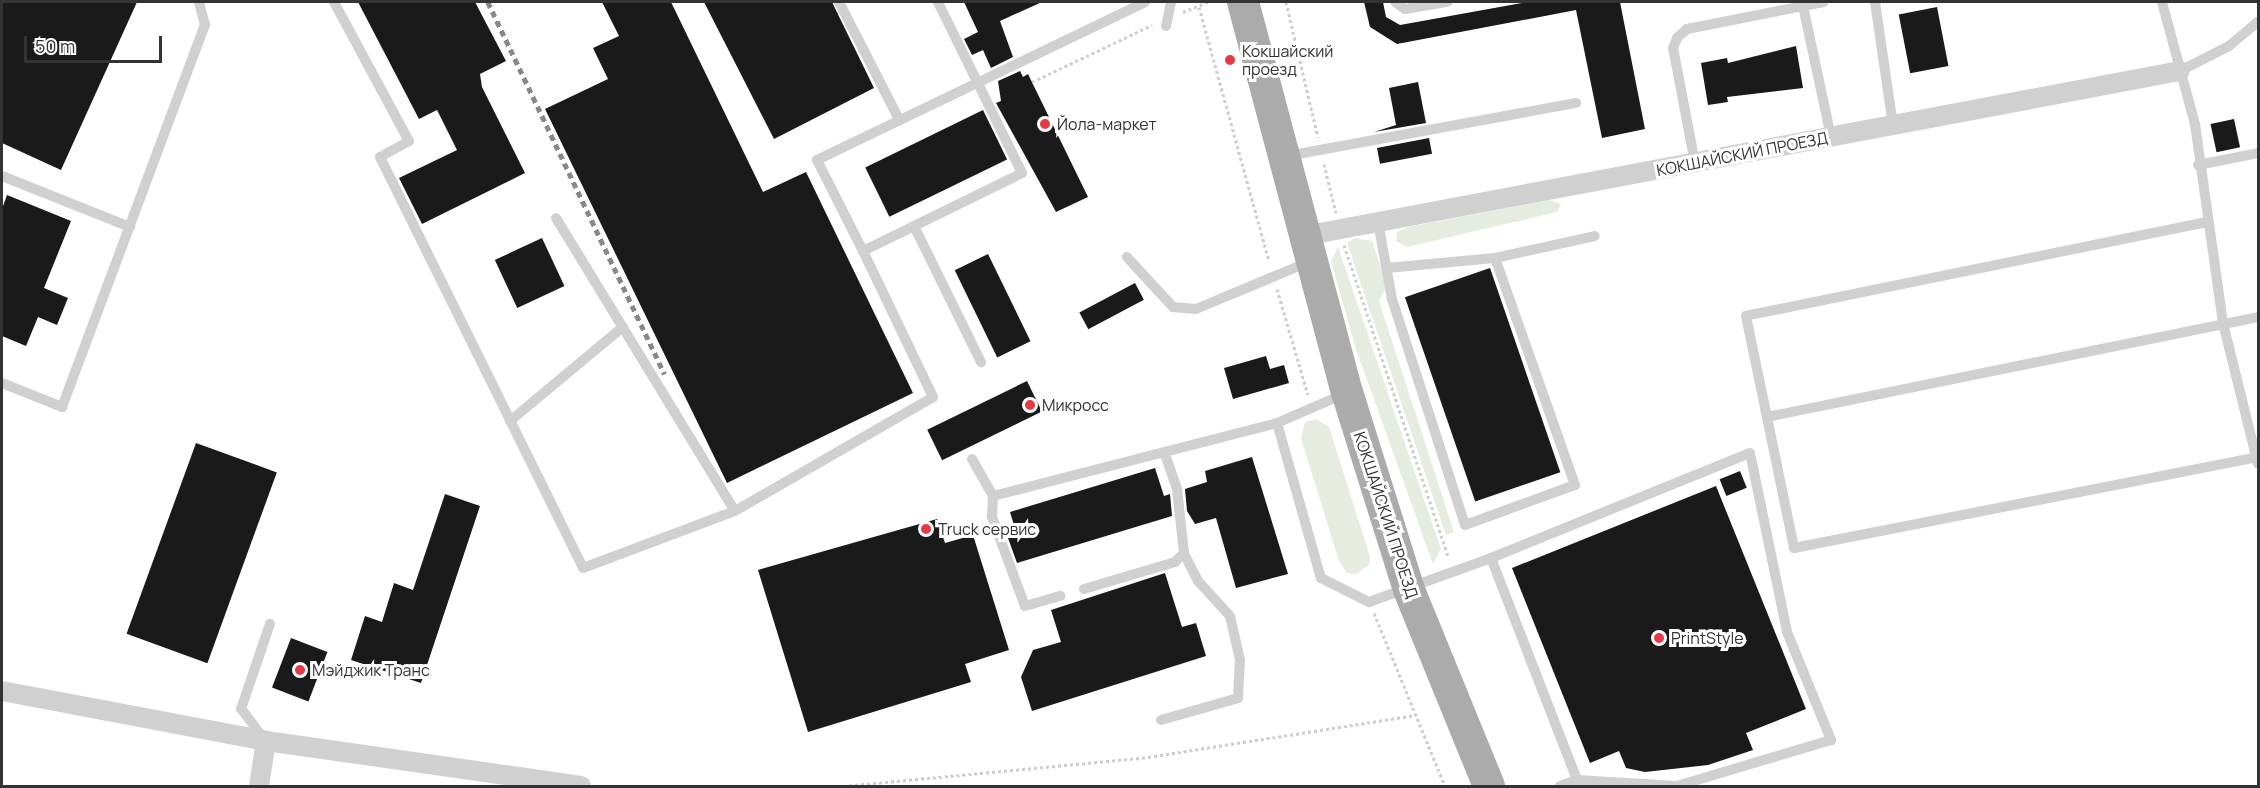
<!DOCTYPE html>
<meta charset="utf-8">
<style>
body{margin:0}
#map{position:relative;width:2260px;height:788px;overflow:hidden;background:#fff;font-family:Manrope,sans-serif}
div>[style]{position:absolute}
.green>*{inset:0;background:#e6ecdf}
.building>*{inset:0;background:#1a1a1a;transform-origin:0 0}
.path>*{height:3px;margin-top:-1.5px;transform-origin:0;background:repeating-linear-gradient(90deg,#cdcdcd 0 3px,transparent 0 6px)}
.service>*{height:10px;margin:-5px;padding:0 5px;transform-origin:5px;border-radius:5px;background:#d0d0d0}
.minor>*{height:20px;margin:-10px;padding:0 10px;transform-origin:10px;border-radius:10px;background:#d0d0d0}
.primary>*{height:32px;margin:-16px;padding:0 16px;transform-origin:16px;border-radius:16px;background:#ababab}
.rail>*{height:4.5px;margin-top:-2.25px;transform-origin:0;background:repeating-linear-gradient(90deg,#888 0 6px,transparent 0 10.5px)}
.dots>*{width:16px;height:16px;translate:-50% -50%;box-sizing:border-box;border:3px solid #fff;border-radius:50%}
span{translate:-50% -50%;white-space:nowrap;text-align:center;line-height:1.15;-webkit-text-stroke:6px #fff;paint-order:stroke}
.poi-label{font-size:16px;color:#333}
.left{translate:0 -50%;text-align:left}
.street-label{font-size:16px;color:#333}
.frame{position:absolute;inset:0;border:3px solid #333;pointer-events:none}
.scale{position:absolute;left:24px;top:36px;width:138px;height:27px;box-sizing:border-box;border:3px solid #333;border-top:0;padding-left:8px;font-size:18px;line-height:21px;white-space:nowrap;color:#333;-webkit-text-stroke:4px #fff;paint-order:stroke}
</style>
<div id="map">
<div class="green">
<div style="clip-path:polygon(1550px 200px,1561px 204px,1557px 212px,1407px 247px,1396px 241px,1397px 232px,1408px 227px)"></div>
<div style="clip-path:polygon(1355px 238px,1372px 241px,1387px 285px,1379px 301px,1454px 532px,1446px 535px,1347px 243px)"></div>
<div style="clip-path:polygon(1338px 247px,1441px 549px,1433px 564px,1356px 349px,1331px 261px)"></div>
<div style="clip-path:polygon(1316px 419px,1329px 427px,1370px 557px,1369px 565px,1356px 574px,1347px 573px,1339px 561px,1301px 438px,1305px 422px)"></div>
</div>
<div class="building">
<div style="clip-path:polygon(2px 2px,137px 2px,61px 170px,2px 143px)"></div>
<div style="clip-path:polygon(358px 2px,475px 2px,506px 61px,480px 74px,482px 87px,525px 173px,422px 224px,399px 178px,457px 150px,437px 110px,419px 119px)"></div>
<div style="clip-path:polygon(602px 2px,671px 2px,763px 192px,806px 172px,913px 393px,727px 483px,545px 109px,608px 79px,593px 48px,619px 36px)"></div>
<div style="clip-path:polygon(704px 2px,832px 2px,874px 88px,774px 139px)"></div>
<div style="clip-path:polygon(964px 2px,1042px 2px,1000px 21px,1013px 57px,991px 68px,983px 50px,972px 55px,964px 39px,978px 32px)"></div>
<div style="clip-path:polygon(1364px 2px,1383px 2px,1386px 17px,1400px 25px,1527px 2px,1620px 2px,1645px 129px,1602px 138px,1576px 10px,1397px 44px,1370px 27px)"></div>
<div style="left:1937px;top:7px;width:60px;height:39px;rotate:79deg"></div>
<div style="clip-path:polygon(1796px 46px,1803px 88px,1727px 97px,1728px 102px,1708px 105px,1701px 63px,1727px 58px,1728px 63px)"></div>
<div style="clip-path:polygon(1020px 71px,1023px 77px,1028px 74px,1088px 197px,1056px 212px,996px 103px,1001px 101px,998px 81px)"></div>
<div style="clip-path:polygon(1418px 82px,1426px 123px,1374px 132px,1396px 125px,1389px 88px)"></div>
<div style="left:983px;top:110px;width:55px;height:131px;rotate:64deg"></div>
<div style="left:2234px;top:119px;width:29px;height:24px;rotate:78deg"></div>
<div style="left:1429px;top:138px;width:16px;height:53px;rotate:79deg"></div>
<div style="clip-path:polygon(7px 195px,71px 221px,44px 288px,68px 298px,57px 325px,38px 317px,26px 346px,2px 336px,2px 209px)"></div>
<div style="left:542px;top:238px;width:53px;height:52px;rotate:65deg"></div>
<div style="left:988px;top:254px;width:97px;height:37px;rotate:64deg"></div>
<div style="left:1490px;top:268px;width:216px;height:90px;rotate:71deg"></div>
<div style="left:1135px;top:283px;width:19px;height:63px;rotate:62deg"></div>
<div style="clip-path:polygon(1266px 356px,1270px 369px,1284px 365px,1289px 383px,1233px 399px,1224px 368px)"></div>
<div style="left:1027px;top:381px;width:34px;height:111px;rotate:64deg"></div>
<div style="left:196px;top:443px;width:86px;height:203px;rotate:20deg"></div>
<div style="clip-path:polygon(1252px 457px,1288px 574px,1236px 588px,1216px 518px,1195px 524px,1187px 511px,1185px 489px,1207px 482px,1205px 471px)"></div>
<div style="clip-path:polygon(1155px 468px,1164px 496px,1170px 494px,1172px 516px,1017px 563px,1008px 538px,1017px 535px,1010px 512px)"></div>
<div style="left:1740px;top:471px;width:18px;height:22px;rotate:68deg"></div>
<div style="clip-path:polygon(1716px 486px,1806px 709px,1746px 733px,1753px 750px,1708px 765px,1645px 772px,1626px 768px,1619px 751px,1590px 763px,1512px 568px)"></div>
<div style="clip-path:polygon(445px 494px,480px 506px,421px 683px,351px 660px,365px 616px,382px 622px,394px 583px,413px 590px)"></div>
<div style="clip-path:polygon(937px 519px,945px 543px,973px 535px,1009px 650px,965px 664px,971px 682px,808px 732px,758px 570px)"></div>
<div style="clip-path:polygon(1165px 573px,1182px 627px,1196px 623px,1206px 656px,1032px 711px,1021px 677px,1033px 650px,1061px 642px,1051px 610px)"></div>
<div style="left:291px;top:638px;width:39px;height:53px;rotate:21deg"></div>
</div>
<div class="path">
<div style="left:1286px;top:2px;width:139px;rotate:76.7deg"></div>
<div style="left:1199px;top:7px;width:264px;rotate:74.6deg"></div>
<div style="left:1183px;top:12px;width:27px;rotate:-22deg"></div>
<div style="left:1032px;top:82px;width:133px;rotate:-25.4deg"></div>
<div style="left:1324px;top:164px;width:50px;rotate:76.2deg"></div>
<div style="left:1344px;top:245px;width:330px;rotate:71.5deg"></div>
<div style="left:1277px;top:289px;width:110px;rotate:73.7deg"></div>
<div style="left:1374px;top:613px;width:187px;rotate:67.7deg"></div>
<div style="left:843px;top:786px;width:306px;rotate:-5.4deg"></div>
<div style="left:1148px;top:757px;width:271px;rotate:-8.9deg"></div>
</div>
<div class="service">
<div style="left:334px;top:2px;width:158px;rotate:61.7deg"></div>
<div style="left:409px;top:141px;width:33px;rotate:151deg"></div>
<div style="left:380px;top:157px;width:458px;rotate:63.7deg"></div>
<div style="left:583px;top:568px;width:162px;rotate:-20.6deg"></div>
<div style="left:735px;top:511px;width:228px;rotate:-29.9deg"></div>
<div style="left:933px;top:397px;width:162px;rotate:-115.6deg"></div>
<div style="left:863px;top:251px;width:177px;rotate:-26.1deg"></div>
<div style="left:1022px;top:173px;width:191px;rotate:-116.2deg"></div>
<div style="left:839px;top:2px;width:131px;rotate:62.9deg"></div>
<div style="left:1395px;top:2px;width:12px;rotate:35deg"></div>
<div style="left:1405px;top:9px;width:43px;rotate:-9.5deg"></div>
<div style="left:1875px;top:2px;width:124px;rotate:81.7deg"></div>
<div style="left:2162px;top:2px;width:126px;rotate:74.9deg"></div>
<div style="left:2195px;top:124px;width:201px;rotate:82deg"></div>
<div style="left:2223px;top:323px;width:145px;rotate:76.1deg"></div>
<div style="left:1803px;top:6px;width:134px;rotate:77.9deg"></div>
<div style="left:1166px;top:26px;width:25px;rotate:-78deg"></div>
<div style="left:2180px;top:71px;width:55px;rotate:-27deg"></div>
<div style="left:2229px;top:46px;width:38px;rotate:-40deg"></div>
<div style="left:1287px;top:156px;width:294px;rotate:-10.4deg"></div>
<div style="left:1695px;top:163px;width:117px;rotate:-100.8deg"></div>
<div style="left:1673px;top:48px;width:11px;rotate:-68deg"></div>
<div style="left:1677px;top:38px;width:13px;rotate:-42deg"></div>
<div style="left:1687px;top:29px;width:139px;rotate:-11.2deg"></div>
<div style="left:2198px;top:165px;width:61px;rotate:-11.3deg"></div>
<div style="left:2px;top:176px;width:138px;rotate:21.7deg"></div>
<div style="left:556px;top:218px;width:343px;rotate:58.6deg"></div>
<div style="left:1378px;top:222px;width:78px;rotate:79.7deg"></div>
<div style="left:1392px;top:299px;width:237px;rotate:72.1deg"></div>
<div style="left:1465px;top:525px;width:117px;rotate:-20deg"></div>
<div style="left:1575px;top:485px;width:241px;rotate:-109.4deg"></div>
<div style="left:1495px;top:258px;width:102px;rotate:-12.4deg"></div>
<div style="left:2207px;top:222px;width:470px;rotate:168.5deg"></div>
<div style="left:1746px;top:316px;width:237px;rotate:78.3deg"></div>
<div style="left:1794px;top:548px;width:471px;rotate:-11.1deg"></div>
<div style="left:914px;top:226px;width:152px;rotate:63.8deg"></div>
<div style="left:863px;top:251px;width:102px;rotate:-116.8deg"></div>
<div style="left:817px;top:160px;width:364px;rotate:-25.7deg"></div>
<div style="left:1127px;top:257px;width:68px;rotate:47.4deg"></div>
<div style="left:1173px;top:307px;width:23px;rotate:5deg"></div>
<div style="left:1196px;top:309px;width:125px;rotate:-22.7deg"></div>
<div style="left:1387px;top:268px;width:108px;rotate:-5.3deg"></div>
<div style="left:2px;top:383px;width:65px;rotate:21.8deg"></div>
<div style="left:62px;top:407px;width:408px;rotate:-69.5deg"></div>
<div style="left:205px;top:25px;width:24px;rotate:-105deg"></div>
<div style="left:1344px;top:394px;width:73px;rotate:156.6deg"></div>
<div style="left:1277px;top:423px;width:161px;rotate:74.2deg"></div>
<div style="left:1321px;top:578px;width:54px;rotate:26.6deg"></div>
<div style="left:1369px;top:602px;width:130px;rotate:-19.8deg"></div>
<div style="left:1491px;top:558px;width:238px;rotate:68.8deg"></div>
<div style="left:1577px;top:780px;width:18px;rotate:161deg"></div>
<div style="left:1767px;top:417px;width:501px;rotate:-11.51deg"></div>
<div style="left:510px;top:421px;width:147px;rotate:-39.8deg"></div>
<div style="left:972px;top:459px;width:43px;rotate:60.4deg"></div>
<div style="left:993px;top:496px;width:293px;rotate:-14.4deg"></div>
<div style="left:993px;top:496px;width:21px;rotate:93deg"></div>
<div style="left:992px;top:517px;width:95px;rotate:69.7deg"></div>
<div style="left:1025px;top:606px;width:37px;rotate:-16deg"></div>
<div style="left:1491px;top:558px;width:279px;rotate:-22.1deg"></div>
<div style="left:1750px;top:453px;width:183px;rotate:78.3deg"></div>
<div style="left:1787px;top:632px;width:117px;rotate:67.8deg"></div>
<div style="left:1831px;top:740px;width:161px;rotate:163.4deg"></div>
<div style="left:1677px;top:786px;width:100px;rotate:-176.6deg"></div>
<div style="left:1084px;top:589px;width:95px;rotate:-16.5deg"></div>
<div style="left:1175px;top:562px;width:13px;rotate:-45deg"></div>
<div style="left:1184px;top:553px;width:64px;rotate:-96.2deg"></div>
<div style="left:1177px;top:489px;width:39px;rotate:-109deg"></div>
<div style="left:1161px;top:720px;width:80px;rotate:-15.9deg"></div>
<div style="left:1238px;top:698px;width:38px;rotate:-87deg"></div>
<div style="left:1240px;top:660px;width:45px;rotate:-102.8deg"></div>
<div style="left:1230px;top:616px;width:47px;rotate:-132.4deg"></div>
<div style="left:1198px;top:581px;width:31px;rotate:-117deg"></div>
<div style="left:264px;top:739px;width:38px;rotate:-127deg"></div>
<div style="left:241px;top:709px;width:90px;rotate:-71.2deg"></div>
</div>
<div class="minor">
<div style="left:1304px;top:236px;width:891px;rotate:-10.67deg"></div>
<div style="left:2px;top:691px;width:269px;rotate:10.7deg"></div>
<div style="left:266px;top:741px;width:318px;rotate:8.1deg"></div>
<div style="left:259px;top:786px;width:46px;rotate:-81.2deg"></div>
</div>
<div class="primary">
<div style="left:1243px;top:2px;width:404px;rotate:75.1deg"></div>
<div style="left:1347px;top:392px;width:207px;rotate:72.6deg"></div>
<div style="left:1409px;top:590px;width:212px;rotate:67.8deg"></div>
</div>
<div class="rail">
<div style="left:488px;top:2px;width:412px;rotate:64.6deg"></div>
</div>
<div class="dots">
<div style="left:1230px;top:60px;background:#e63946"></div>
<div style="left:1045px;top:124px;background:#e63946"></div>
<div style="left:1030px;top:405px;background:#e63946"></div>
<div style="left:926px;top:529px;background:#e63946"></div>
<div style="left:1659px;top:638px;background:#e63946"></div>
<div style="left:300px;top:670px;background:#e63946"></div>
</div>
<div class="poi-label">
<span class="left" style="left:1242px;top:60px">Кокшайский<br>проезд</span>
<span class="left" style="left:1057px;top:124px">Йола-маркет</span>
<span class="left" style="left:1042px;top:405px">Микросс</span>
<span class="left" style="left:938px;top:529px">Truck сервис</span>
<span class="left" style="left:1671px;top:638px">PrintStyle</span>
<span class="left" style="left:312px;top:670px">Мэйджик Транс</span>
</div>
<div class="street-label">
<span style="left:1742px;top:154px;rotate:-11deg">КОКШАЙСКИЙ ПРОЕЗД</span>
<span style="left:1386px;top:515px;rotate:72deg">КОКШАЙСКИЙ ПРОЕЗД</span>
</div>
<div class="frame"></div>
<div class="scale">50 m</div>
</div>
